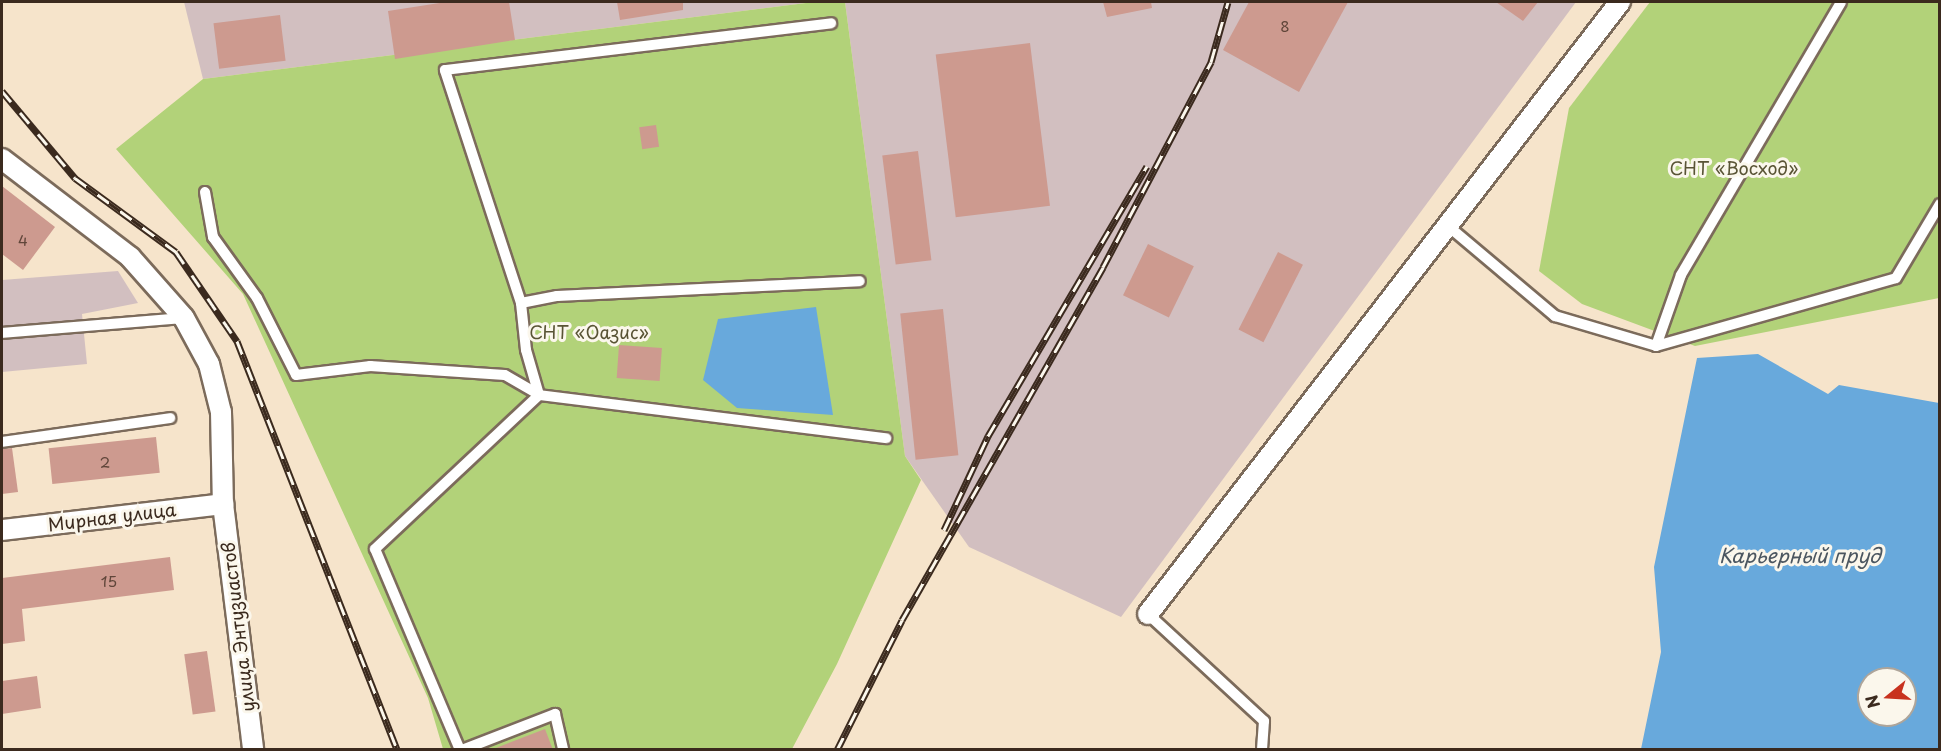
<!DOCTYPE html>
<meta charset="utf-8">
<style>
body{margin:0}
#map{position:relative;width:1941px;height:751px;overflow:hidden;background:#f6e4cb;font-family:"Playpen Sans",sans-serif}
div>[style]{position:absolute}
.industrial>*{inset:0;background:#d2bfc0}
.green>*{inset:0;background:#b2d279}
.water>*{inset:0;background:#68a9dc}
.building>*{inset:0;background:#cd9a8f;transform-origin:0 0}
.roads{filter:drop-shadow(2px 0 #7c6b5b) drop-shadow(-2px 0 #7c6b5b) drop-shadow(0 2px #7c6b5b) drop-shadow(0 -2px #7c6b5b)}
.service>*{height:10px;margin:-5px;padding:0 5px;transform-origin:5px;border-radius:5px;background:#fff}
.minor>*{height:20px;margin:-10px;padding:0 10px;transform-origin:10px;border-radius:10px;background:#fff}
.rail>*{height:7px;margin-top:-3.5px;transform-origin:0;background:repeating-linear-gradient(90deg,#fbf7ec 0 14px,#3b2a1e 0 28px);box-sizing:border-box;border-block:2px solid #3b2a1e}
span{translate:-50% -50%;white-space:nowrap;text-align:center;line-height:1.15;-webkit-text-stroke:6px #fbf7ec;paint-order:stroke}
.number-label{font-size:15px;color:#60463a}
.number-label span{-webkit-text-stroke-width:0}
.park-label{font-size:18px;color:#595435}
.street-label{font-size:18px;color:#3b2a1e}
.water-label{font-size:20px;color:#4b5660;font-style:italic}
.frame{position:absolute;inset:0;border:3px solid #3b2a1e;pointer-events:none}
.north{position:absolute;left:1857px;top:667px;width:60px;height:60px;box-sizing:border-box;background:#fbf7ec;border:2px solid #aea59a;border-radius:50%;rotate:252deg;font-size:16px;font-weight:700;line-height:24px;text-align:center;color:#3b2a1e}
.north::after{content:'';display:block;margin:auto;width:21px;height:27px;background:#c8321e;clip-path:polygon(50% 0,100% 100%,50% 72%,0 100%)}
</style>
<div id="map">
<div class="industrial">
<div style="clip-path:polygon(184px 2px,814px 2px,203px 79px)"></div>
<div style="clip-path:polygon(845px 2px,1576px 2px,1121px 617px,969px 547px,905px 456px)"></div>
<div style="clip-path:polygon(118px 271px,138px 303px,82px 314px,87px 364px,2px 372px,2px 280px)"></div>
</div>
<div class="green">
<div style="clip-path:polygon(814px 2px,845px 2px,905px 456px,921px 480px,837px 664px,792px 749px,443px 749px,428px 698px,243px 294px,116px 149px,203px 79px)"></div>
<div style="clip-path:polygon(1650px 2px,1939px 2px,1939px 298px,1695px 346px,1582px 304px,1539px 271px,1569px 108px)"></div>
</div>
<div class="water">
<div style="clip-path:polygon(816px 307px,833px 415px,737px 408px,703px 380px,718px 319px)"></div>
<div style="clip-path:polygon(evenodd,1758px 354px,1828px 394px,1839px 385px,1939px 403px,1939px 749px,1641px 749px,1661px 652px,1654px 567px,1697px 358px,1758px 354px,1869px 679px,1905px 679px,1905px 715px,1869px 715px,1869px 679px)"></div>
</div>
<div class="building">
<div style="clip-path:polygon(446px 2px,509px 2px,515px 40px,395px 59px,388px 11px)"></div>
<div style="clip-path:polygon(617px 2px,683px 2px,683px 10px,620px 20px)"></div>
<div style="clip-path:polygon(1103px 2px,1151px 2px,1152px 8px,1107px 17px)"></div>
<div style="clip-path:polygon(1249px 2px,1348px 2px,1299px 92px,1223px 50px)"></div>
<div style="clip-path:polygon(1496px 2px,1538px 2px,1523px 21px)"></div>
<div style="left:280px;top:15px;width:46px;height:67px;rotate:83deg"></div>
<div style="left:1030px;top:43px;width:164px;height:95px;rotate:83deg"></div>
<div style="left:656px;top:125px;width:22px;height:17px;rotate:82deg"></div>
<div style="left:918px;top:151px;width:110px;height:36px;rotate:83deg"></div>
<div style="clip-path:polygon(2px 186px,55px 227px,23px 270px,2px 254px)"></div>
<div style="left:1148px;top:244px;width:51px;height:57px;rotate:26deg"></div>
<div style="left:1278px;top:252px;width:28px;height:87px;rotate:27deg"></div>
<div style="left:943px;top:309px;width:147px;height:43px;rotate:84deg"></div>
<div style="left:619px;top:345px;width:43px;height:33px;rotate:4deg"></div>
<div style="left:156px;top:437px;width:36px;height:108px;rotate:84deg"></div>
<div style="clip-path:polygon(12px 448px,18px 492px,2px 494px,2px 449px)"></div>
<div style="clip-path:polygon(170px 557px,174px 590px,22px 609px,25px 641px,2px 644px,2px 578px)"></div>
<div style="left:207px;top:651px;width:61px;height:23px;rotate:82deg"></div>
<div style="clip-path:polygon(37px 676px,41px 708px,2px 714px,2px 681px)"></div>
<div style="clip-path:polygon(545px 729px,553px 750px,496px 750px,496px 748px)"></div>
</div>
<div class="roads">
<div class="service">
<div style="left:205px;top:192px;width:46px;rotate:79.9deg"></div>
<div style="left:213px;top:237px;width:75px;rotate:54.2deg"></div>
<div style="left:257px;top:298px;width:86px;rotate:63.1deg"></div>
<div style="left:296px;top:375px;width:75px;rotate:-6.9deg"></div>
<div style="left:370px;top:366px;width:135px;rotate:3.8deg"></div>
<div style="left:505px;top:375px;width:39px;rotate:30deg"></div>
<div style="left:539px;top:395px;width:47px;rotate:-106.1deg"></div>
<div style="left:526px;top:350px;width:47px;rotate:-96.1deg"></div>
<div style="left:521px;top:303px;width:245px;rotate:-108.1deg"></div>
<div style="left:445px;top:70px;width:389px;rotate:-6.9deg"></div>
<div style="left:1448px;top:226px;width:140px;rotate:40.1deg"></div>
<div style="left:1555px;top:316px;width:105px;rotate:16.5deg"></div>
<div style="left:1656px;top:346px;width:249px;rotate:-15.8deg"></div>
<div style="left:1896px;top:278px;width:86px;rotate:-59.3deg"></div>
<div style="left:521px;top:303px;width:37px;rotate:-11deg"></div>
<div style="left:557px;top:296px;width:303px;rotate:-2.8deg"></div>
<div style="left:2px;top:333px;width:183px;rotate:-4.7deg"></div>
<div style="left:1656px;top:346px;width:75px;rotate:-70.6deg"></div>
<div style="left:1681px;top:275px;width:316px;rotate:-59.6deg"></div>
<div style="left:2px;top:442px;width:170px;rotate:-8.1deg"></div>
<div style="left:1148px;top:614px;width:158px;rotate:42.7deg"></div>
<div style="left:1264px;top:721px;width:29px;rotate:94deg"></div>
<div style="left:460px;top:750px;width:218px;rotate:-112.9deg"></div>
<div style="left:375px;top:549px;width:225px;rotate:-43.2deg"></div>
<div style="left:539px;top:395px;width:350px;rotate:7.1deg"></div>
<div style="left:462px;top:750px;width:100px;rotate:-21.2deg"></div>
<div style="left:555px;top:714px;width:37px;rotate:77deg"></div>
</div>
<div class="minor">
<div style="left:2px;top:159px;width:161px;rotate:37.4deg"></div>
<div style="left:130px;top:257px;width:81px;rotate:48.5deg"></div>
<div style="left:184px;top:318px;width:52px;rotate:61.5deg"></div>
<div style="left:209px;top:364px;width:49px;rotate:76deg"></div>
<div style="left:221px;top:412px;width:92px;rotate:88.8deg"></div>
<div style="left:223px;top:504px;width:248px;rotate:83deg"></div>
<div style="left:2px;top:530px;width:223px;rotate:-6.7deg"></div>
<div style="left:1148px;top:614px;width:773px;rotate:-52.36deg"></div>
</div>
</div>
<div class="rail">
<div style="left:2px;top:91px;width:114px;rotate:50deg"></div>
<div style="left:75px;top:178px;width:125px;rotate:36.2deg"></div>
<div style="left:176px;top:252px;width:108px;rotate:55.6deg"></div>
<div style="left:237px;top:341px;width:439px;rotate:68.6deg"></div>
<div style="left:944px;top:530px;width:104px;rotate:-64.9deg"></div>
<div style="left:988px;top:436px;width:313px;rotate:-59.5deg"></div>
<div style="left:837px;top:750px;width:145px;rotate:-63.4deg"></div>
<div style="left:902px;top:620px;width:406px;rotate:-60.3deg"></div>
<div style="left:1103px;top:267px;width:232px;rotate:-62.2deg"></div>
<div style="left:1211px;top:62px;width:62px;rotate:-74.2deg"></div>
</div>
<div class="number-label">
<span style="left:1285px;top:26px">8</span>
<span style="left:23px;top:240px">4</span>
<span style="left:105px;top:462px">2</span>
<span style="left:109px;top:581px">15</span>
</div>
<div class="park-label">
<span style="left:1734px;top:168px">СНТ «Восход»</span>
<span style="left:589px;top:332px">СНТ «Оазис»</span>
</div>
<div class="street-label">
<span style="left:112px;top:517px;rotate:-7deg">Мирная улица</span>
<span style="left:238px;top:627px;rotate:-97deg">улица Энтузиастов</span>
</div>
<div class="water-label">
<span style="left:1800px;top:555px">Карьерный пруд</span>
</div>
<div class="frame"></div>
<div class="north">N</div>
</div>
